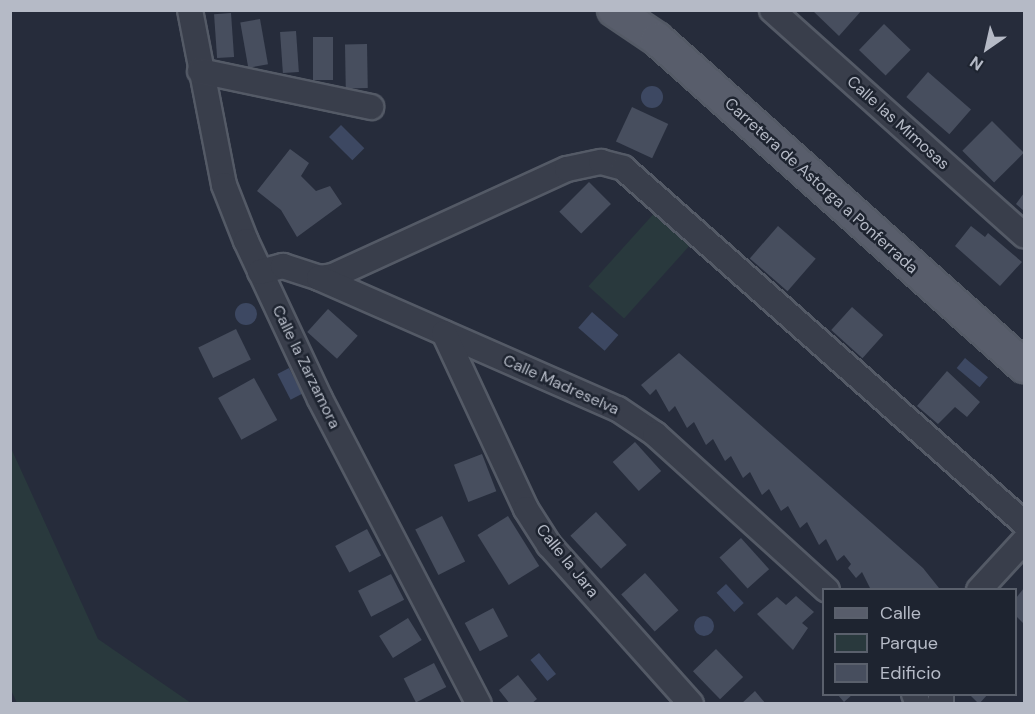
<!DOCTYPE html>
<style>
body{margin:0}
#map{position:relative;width:1035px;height:714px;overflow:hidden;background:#262c3b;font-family:"DM Sans",sans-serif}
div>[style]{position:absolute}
.green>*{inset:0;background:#29393d;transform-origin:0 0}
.water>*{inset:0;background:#3d4862;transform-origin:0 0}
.round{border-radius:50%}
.building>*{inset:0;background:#474e5e;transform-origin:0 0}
.roads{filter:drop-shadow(2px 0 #545a66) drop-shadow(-2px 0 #545a66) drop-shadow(0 2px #545a66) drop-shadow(0 -2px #545a66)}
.minor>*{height:24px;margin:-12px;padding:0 12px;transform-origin:12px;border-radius:12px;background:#393e4b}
.major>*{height:32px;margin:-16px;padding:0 16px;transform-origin:16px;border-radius:16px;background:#585d6b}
span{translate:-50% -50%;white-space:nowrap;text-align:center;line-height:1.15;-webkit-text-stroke:5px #1e2430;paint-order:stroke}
.street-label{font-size:16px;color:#b5bac6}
.frame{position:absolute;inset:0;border:12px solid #b5bac6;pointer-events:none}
.legend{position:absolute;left:822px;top:588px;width:195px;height:108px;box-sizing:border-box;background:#1e2430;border:2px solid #5a606c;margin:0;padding:8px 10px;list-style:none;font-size:18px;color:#b5bac6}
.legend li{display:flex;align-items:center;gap:12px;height:30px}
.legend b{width:30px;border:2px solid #5a606c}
.north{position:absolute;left:957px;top:18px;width:60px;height:60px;-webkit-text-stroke:4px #1e2430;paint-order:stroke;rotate:214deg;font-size:16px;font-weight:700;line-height:24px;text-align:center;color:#b5bac6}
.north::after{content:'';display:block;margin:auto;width:21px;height:27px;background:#b5bac6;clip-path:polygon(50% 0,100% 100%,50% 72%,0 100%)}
</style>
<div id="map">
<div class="green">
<div style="left:658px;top:209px;width:48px;height:104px;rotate:42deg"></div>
<div style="clip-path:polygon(10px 446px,98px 639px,191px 703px,17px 703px,10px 688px)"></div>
</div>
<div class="water">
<div class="round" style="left:641px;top:86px;width:22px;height:22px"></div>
<div style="left:341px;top:125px;width:33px;height:17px;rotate:45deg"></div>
<div class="round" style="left:235px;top:303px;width:22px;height:22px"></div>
<div style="left:592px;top:312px;width:35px;height:21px;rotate:41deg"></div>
<div style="left:965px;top:358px;width:30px;height:13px;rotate:40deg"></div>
<div style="left:289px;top:368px;width:29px;height:13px;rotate:63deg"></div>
<div style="left:726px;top:584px;width:26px;height:13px;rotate:47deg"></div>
<div class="round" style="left:694px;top:616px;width:20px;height:20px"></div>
<div style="left:539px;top:653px;width:27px;height:11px;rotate:51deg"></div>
</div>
<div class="building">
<div style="clip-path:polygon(812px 10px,862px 10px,839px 36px)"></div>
<div style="left:231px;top:13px;width:44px;height:17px;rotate:86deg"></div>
<div style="left:260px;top:19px;width:46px;height:20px;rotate:80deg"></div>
<div style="left:884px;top:24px;width:37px;height:36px;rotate:44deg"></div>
<div style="left:296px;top:31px;width:41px;height:16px;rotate:86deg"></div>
<div style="left:313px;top:37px;width:20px;height:43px"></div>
<div style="left:367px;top:44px;width:44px;height:22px;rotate:89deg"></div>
<div style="left:928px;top:72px;width:57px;height:33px;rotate:41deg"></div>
<div style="left:632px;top:107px;width:40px;height:38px;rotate:25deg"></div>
<div style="left:992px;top:121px;width:45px;height:42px;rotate:45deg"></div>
<div style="clip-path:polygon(290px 149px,309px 163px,301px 176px,316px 191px,330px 186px,342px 204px,297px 237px,281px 210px,257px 191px)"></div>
<div style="left:589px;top:182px;width:31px;height:42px;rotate:45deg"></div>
<div style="clip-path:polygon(1024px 193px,1024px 211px,1016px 204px)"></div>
<div style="left:778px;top:226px;width:50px;height:43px;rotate:41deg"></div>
<div style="clip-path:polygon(971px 226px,985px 237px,988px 233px,1022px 262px,1000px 286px,955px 246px)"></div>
<div style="left:852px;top:307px;width:42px;height:31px;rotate:42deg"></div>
<div style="left:328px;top:309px;width:40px;height:31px;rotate:42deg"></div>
<div style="left:236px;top:329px;width:34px;height:42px;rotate:64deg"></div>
<div style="clip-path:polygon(679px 353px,923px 568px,939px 588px,871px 590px,862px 572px,856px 578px,848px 568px,851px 564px,844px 555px,837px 561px,826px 539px,819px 545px,807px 522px,800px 528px,788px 506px,781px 511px,769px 489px,762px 495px,750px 472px,743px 478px,731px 456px,725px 461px,713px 439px,706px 445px,694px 422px,687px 428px,675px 406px,669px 412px,656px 389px,650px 395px,641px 385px)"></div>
<div style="clip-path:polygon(947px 371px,980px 402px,967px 417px,955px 407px,938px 424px,917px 406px)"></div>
<div style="left:254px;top:378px;width:48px;height:41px;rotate:61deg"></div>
<div style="left:635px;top:442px;width:39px;height:30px;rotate:48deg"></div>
<div style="left:482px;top:454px;width:40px;height:30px;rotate:69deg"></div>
<div style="left:596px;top:512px;width:45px;height:35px;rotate:47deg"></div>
<div style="left:442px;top:516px;width:51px;height:30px;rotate:63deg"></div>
<div style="left:508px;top:516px;width:59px;height:36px;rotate:58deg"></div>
<div style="left:367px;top:529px;width:30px;height:36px;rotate:62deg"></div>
<div style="left:741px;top:538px;width:42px;height:29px;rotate:48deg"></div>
<div style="left:645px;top:573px;width:50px;height:32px;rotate:48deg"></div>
<div style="left:391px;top:574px;width:29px;height:37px;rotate:63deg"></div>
<div style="clip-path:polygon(1024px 588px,1024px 624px,1016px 616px,1016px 598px)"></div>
<div style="clip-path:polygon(796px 596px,814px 612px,802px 623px,808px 628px,793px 650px,757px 614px,777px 597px,786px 605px)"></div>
<div style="left:493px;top:608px;width:32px;height:32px;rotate:62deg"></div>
<div style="left:408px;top:618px;width:26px;height:34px;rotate:58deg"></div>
<div style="left:716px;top:649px;width:39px;height:32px;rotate:46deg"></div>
<div style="left:434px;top:663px;width:27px;height:34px;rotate:63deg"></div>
<div style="clip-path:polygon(518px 675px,537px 699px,531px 704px,510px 704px,499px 690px)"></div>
<div style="clip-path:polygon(755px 691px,766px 704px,741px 704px)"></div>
<div style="clip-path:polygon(837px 694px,853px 694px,844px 702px)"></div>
<div style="clip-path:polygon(969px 694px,988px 694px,979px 704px)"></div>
</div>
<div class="roads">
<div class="minor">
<div style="left:190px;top:10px;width:178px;rotate:79deg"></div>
<div style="left:224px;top:185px;width:60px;rotate:68.6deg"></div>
<div style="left:246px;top:241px;width:174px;rotate:64.9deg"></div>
<div style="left:320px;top:399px;width:344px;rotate:62.5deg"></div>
<div style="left:772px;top:10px;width:338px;rotate:41.8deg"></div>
<div style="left:200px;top:71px;width:175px;rotate:11.9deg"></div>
<div style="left:260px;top:272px;width:24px;rotate:-15deg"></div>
<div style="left:283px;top:266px;width:38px;rotate:18deg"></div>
<div style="left:319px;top:278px;width:14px;rotate:-8deg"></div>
<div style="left:333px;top:276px;width:257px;rotate:-24.6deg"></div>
<div style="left:567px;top:169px;width:35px;rotate:-12deg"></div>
<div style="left:601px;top:162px;width:23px;rotate:15deg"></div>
<div style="left:623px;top:168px;width:536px;rotate:41.52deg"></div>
<div style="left:319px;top:278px;width:326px;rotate:23.7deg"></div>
<div style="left:618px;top:409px;width:45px;rotate:34deg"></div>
<div style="left:655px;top:434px;width:232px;rotate:42.2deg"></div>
<div style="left:444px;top:333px;width:194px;rotate:65deg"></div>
<div style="left:526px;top:509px;width:43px;rotate:57.4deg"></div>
<div style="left:549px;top:545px;width:213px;rotate:48.2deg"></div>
<div style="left:979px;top:590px;width:67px;rotate:-47.4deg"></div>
<div style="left:914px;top:694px;width:11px;rotate:68deg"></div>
<div style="left:941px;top:704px;width:10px;rotate:-90deg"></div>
</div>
<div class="major">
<div style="left:614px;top:10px;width:52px;rotate:34deg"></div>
<div style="left:657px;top:39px;width:492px;rotate:41.7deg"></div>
</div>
</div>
<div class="street-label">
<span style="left:898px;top:123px;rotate:42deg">Calle las Mimosas</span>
<span style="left:821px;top:186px;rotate:42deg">Carretera de Astorga a Ponferrada</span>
<span style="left:306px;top:367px;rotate:64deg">Calle la Zarzamora</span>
<span style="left:561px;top:385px;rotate:24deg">Calle Madreselva</span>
<span style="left:567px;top:561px;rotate:51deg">Calle la Jara</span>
</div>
<div class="frame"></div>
<ul class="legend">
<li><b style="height:8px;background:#585d6b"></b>Calle</li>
<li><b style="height:16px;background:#29393d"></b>Parque</li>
<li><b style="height:16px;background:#474e5e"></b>Edificio</li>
</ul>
<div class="north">N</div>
</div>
